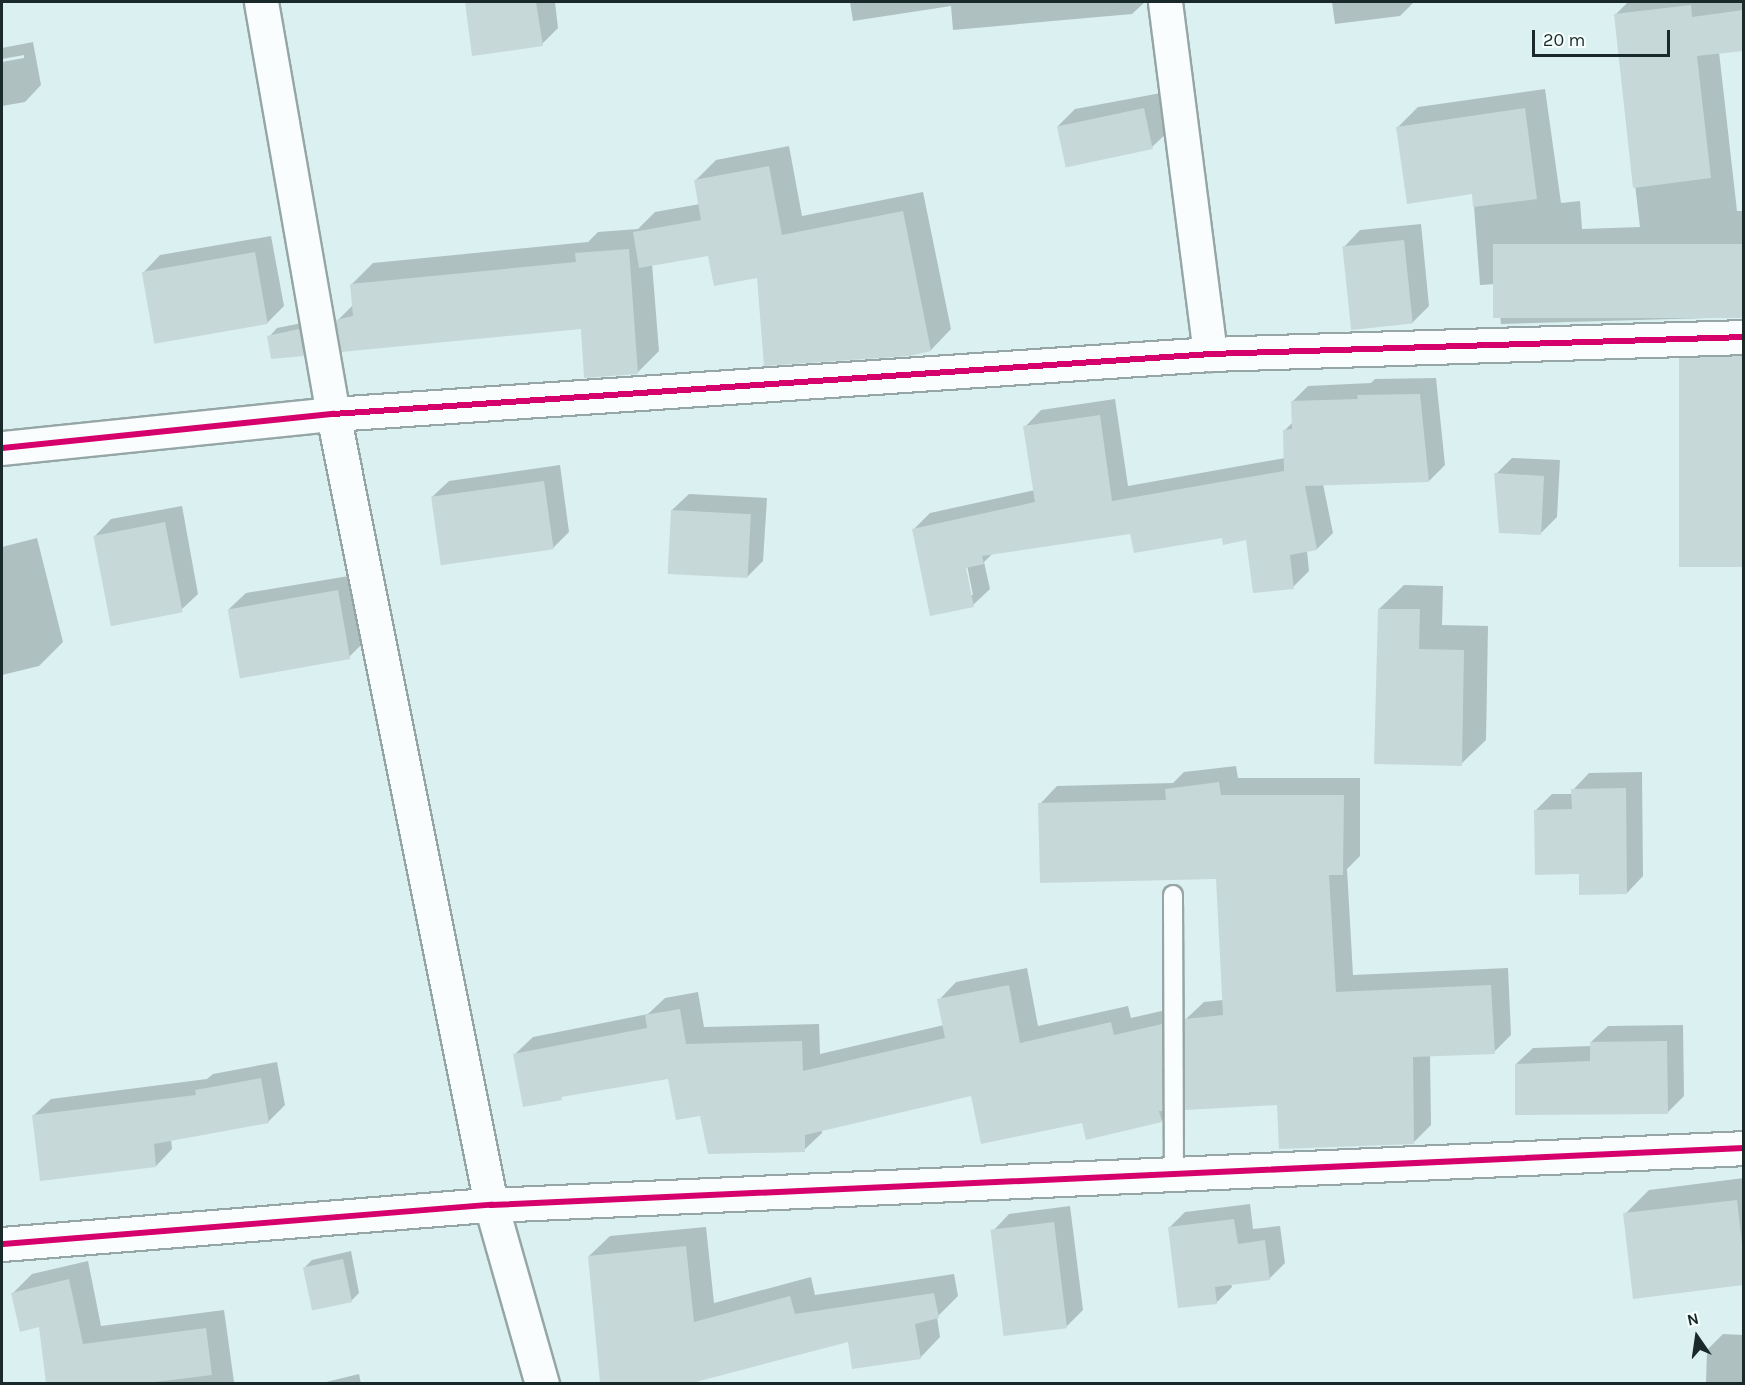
<!DOCTYPE html>
<style>
body{margin:0}
#map{position:relative;width:1745px;height:1385px;overflow:hidden;background:#dbf0f0;font-family:Karla,sans-serif}
div>[style]{position:absolute}
.shadow>*{inset:0;background:#0003}
.building>*{inset:0;background:#c7d8d8;transform-origin:0 0}
.roads{filter:drop-shadow(2px 0 #96a6a6) drop-shadow(-2px 0 #96a6a6) drop-shadow(0 2px #96a6a6) drop-shadow(0 -2px #96a6a6)}
.service>*{height:18px;margin:-9px;padding:0 9px;transform-origin:9px;border-radius:9px;background:#fafdfd}
.minor>*{height:33px;margin:-16.5px;padding:0 16.5px;transform-origin:16.5px;border-radius:16.5px;background:#fafdfd}
.cycleway>*{height:6px;margin:-3px;padding:0 3px;transform-origin:3px;border-radius:3px;background:#d6006c}
span{translate:-50% -50%;white-space:nowrap;text-align:center;line-height:1.15;-webkit-text-stroke:4.5px #f7fffe;paint-order:stroke}
.frame{position:absolute;inset:0;border:3px solid #1a2929;pointer-events:none}
.north{position:absolute;left:1667px;top:1307px;width:60px;height:60px;-webkit-text-stroke:4px #f7fffe;paint-order:stroke;rotate:347deg;font-size:16px;font-weight:700;line-height:24px;text-align:center;color:#1a2929}
.north::after{content:'';display:block;margin:auto;width:21px;height:27px;background:#1a2929;clip-path:polygon(50% 0,100% 100%,50% 72%,0 100%)}
.scale{position:absolute;left:1532px;top:30px;width:138px;height:27px;box-sizing:border-box;border:3px solid #1a2929;border-top:0;padding-left:8px;font-size:18px;line-height:21px;white-space:nowrap;color:#1a2929;-webkit-text-stroke:4px #f7fffe;paint-order:stroke}
</style>
<div id="map">
<div class="shadow">
<div style="clip-path:polygon(466px 2px,555px 2px,558px 28px,542px 44px,474px 54px)"></div>
<div style="clip-path:polygon(850px 2px,1145px 2px,1132px 14px,953px 30px,951px 6px,853px 21px)"></div>
<div style="clip-path:polygon(1332px 2px,1413px 2px,1413px 3px,1400px 16px,1335px 24px)"></div>
<div style="clip-path:polygon(1628px 2px,1744px 2px,1744px 49px,1719px 52px,1737px 211px,1744px 211px,1744px 317px,1501px 324px,1497px 284px,1480px 285px,1473px 193px,1398px 127px,1418px 107px,1545px 89px,1561px 203px,1580px 201px,1582px 229px,1640px 227px,1615px 15px)"></div>
<div style="clip-path:polygon(33px 42px,41px 85px,25px 102px,2px 106px,2px 62px,24px 58px,24px 55px,2px 59px,2px 48px)"></div>
<div style="clip-path:polygon(1161px 93px,1169px 131px,1152px 147px,1058px 126px,1075px 109px)"></div>
<div style="clip-path:polygon(789px 146px,802px 216px,923px 192px,951px 329px,931px 350px,709px 254px,652px 264px,659px 351px,637px 373px,582px 328px,337px 321px,354px 304px,352px 284px,373px 263px,588px 242px,598px 232px,638px 229px,655px 212px,700px 204px,695px 181px,716px 160px)"></div>
<div style="clip-path:polygon(1421px 224px,1429px 306px,1412px 323px,1344px 247px,1360px 230px)"></div>
<div style="clip-path:polygon(271px 236px,284px 306px,267px 323px,144px 272px,160px 255px)"></div>
<div style="clip-path:polygon(307px 322px,311px 346px,303px 355px,269px 337px,277px 328px)"></div>
<div style="clip-path:polygon(1744px 332px,1744px 565px,1682px 566px,1681px 358px,1705px 334px)"></div>
<div style="clip-path:polygon(evenodd,1436px 378px,1445px 465px,1429px 481px,1323px 484px,1333px 533px,1317px 549px,1307px 551px,1309px 571px,1293px 587px,1247px 539px,1131px 532px,993px 553px,984px 562px,990px 589px,973px 605px,914px 529px,930px 513px,1035px 490px,1025px 427px,1041px 410px,1115px 399px,1128px 486px,1285px 458px,1284px 431px,1293px 422px,1292px 402px,1308px 386px,1371px 383px,1375px 379px,1436px 378px,966px 560px,973px 595px,970px 595px,963px 561px,966px 560px)"></div>
<div style="clip-path:polygon(1512px 458px,1560px 460px,1557px 517px,1541px 533px,1496px 474px)"></div>
<div style="clip-path:polygon(560px 465px,569px 532px,553px 548px,432px 497px,449px 481px)"></div>
<div style="clip-path:polygon(689px 494px,767px 498px,763px 561px,747px 577px,672px 510px)"></div>
<div style="clip-path:polygon(182px 506px,198px 594px,181px 610px,95px 536px,111px 519px)"></div>
<div style="clip-path:polygon(37px 538px,63px 642px,39px 666px,2px 675px,2px 547px)"></div>
<div style="clip-path:polygon(355px 575px,365px 641px,349px 657px,229px 609px,246px 593px)"></div>
<div style="clip-path:polygon(1404px 585px,1443px 586px,1442px 625px,1488px 626px,1486px 740px,1461px 764px,1379px 609px)"></div>
<div style="clip-path:polygon(1236px 766px,1238px 778px,1360px 778px,1360px 856px,1347px 869px,1353px 975px,1508px 968px,1511px 1035px,1494px 1052px,1430px 1055px,1431px 1125px,1414px 1142px,1278px 1104px,1186px 1019px,1204px 1002px,1223px 1000px,1217px 877px,1040px 804px,1057px 786px,1173px 783px,1184px 772px)"></div>
<div style="clip-path:polygon(1642px 772px,1643px 876px,1627px 893px,1580px 873px,1535px 811px,1552px 794px,1573px 794px,1573px 790px,1589px 773px)"></div>
<div style="clip-path:polygon(1027px 968px,1038px 1026px,1128px 1006px,1131px 1018px,1179px 1007px,1179px 1103px,1161px 1121px,1083px 1121px,973px 1094px,822px 1129px,822px 1133px,804px 1150px,701px 1115px,670px 1077px,563px 1095px,561px 1098px,515px 1054px,533px 1037px,648px 1014px,665px 998px,698px 992px,704px 1027px,819px 1024px,820px 1054px,944px 1025px,939px 1000px,956px 982px)"></div>
<div style="clip-path:polygon(1683px 1025px,1684px 1096px,1667px 1113px,1516px 1064px,1533px 1048px,1591px 1046px,1591px 1042px,1608px 1026px)"></div>
<div style="clip-path:polygon(277px 1062px,285px 1105px,268px 1122px,171px 1139px,172px 1149px,156px 1166px,34px 1115px,51px 1099px,207px 1079px,213px 1074px)"></div>
<div style="clip-path:polygon(1744px 1178px,1744px 1284px,1634px 1297px,1625px 1214px,1649px 1190px)"></div>
<div style="clip-path:polygon(1250px 1204px,1253px 1229px,1280px 1226px,1285px 1263px,1269px 1279px,1231px 1284px,1232px 1287px,1216px 1303px,1169px 1228px,1185px 1212px)"></div>
<div style="clip-path:polygon(1070px 1206px,1083px 1310px,1067px 1326px,993px 1231px,1009px 1214px)"></div>
<div style="clip-path:polygon(706px 1227px,714px 1303px,811px 1277px,815px 1295px,954px 1274px,958px 1296px,937px 1317px,940px 1337px,920px 1358px,849px 1340px,687px 1384px,602px 1384px,589px 1256px,610px 1236px)"></div>
<div style="clip-path:polygon(351px 1251px,359px 1293px,351px 1301px,304px 1268px,312px 1260px)"></div>
<div style="clip-path:polygon(88px 1261px,101px 1326px,224px 1310px,234px 1382px,47px 1384px,41px 1326px,13px 1293px,32px 1274px)"></div>
<div style="clip-path:polygon(1723px 1334px,1744px 1335px,1744px 1384px,1706px 1384px,1707px 1350px)"></div>
<div style="clip-path:polygon(359px 1374px,361px 1384px,318px 1384px)"></div>
</div>
<div class="building">
<div style="clip-path:polygon(465px 2px,536px 2px,543px 46px,472px 56px)"></div>
<div style="clip-path:polygon(1691px 5px,1692px 17px,1743px 10px,1743px 51px,1697px 56px,1711px 178px,1633px 188px,1614px 14px)"></div>
<div style="left:1144px;top:108px;width:42px;height:89px;rotate:78deg"></div>
<div style="clip-path:polygon(1525px 108px,1537px 199px,1473px 207px,1472px 194px,1407px 204px,1396px 127px)"></div>
<div style="clip-path:polygon(769px 166px,782px 235px,903px 211px,931px 351px,909px 356px,764px 366px,757px 278px,714px 286px,708px 256px,639px 268px,633px 232px,701px 220px,694px 180px)"></div>
<div style="left:1404px;top:240px;width:84px;height:62px;rotate:84deg"></div>
<div style="left:1743px;top:244px;width:74px;height:250px;rotate:90deg"></div>
<div style="clip-path:polygon(629px 249px,638px 374px,584px 378px,581px 329px,341px 352px,336px 320px,353px 316px,350px 284px,576px 262px,575px 253px)"></div>
<div style="left:255px;top:252px;width:73px;height:115px;rotate:80deg"></div>
<div style="clip-path:polygon(299px 329px,304px 356px,271px 359px,267px 336px)"></div>
<div style="left:1743px;top:356px;width:211px;height:64px;rotate:90deg"></div>
<div style="clip-path:polygon(1420px 394px,1429px 482px,1305px 486px,1317px 550px,1290px 555px,1294px 589px,1253px 593px,1246px 540px,1223px 545px,1222px 538px,1134px 553px,1130px 534px,982px 556px,984px 564px,966px 568px,974px 607px,930px 616px,912px 529px,1035px 502px,1023px 426px,1100px 415px,1112px 501px,1284px 471px,1283px 430px,1292px 429px,1291px 401px,1358px 399px,1357px 395px)"></div>
<div style="clip-path:polygon(1494px 473px,1544px 476px,1541px 535px,1499px 533px)"></div>
<div style="left:544px;top:481px;width:69px;height:114px;rotate:82deg"></div>
<div style="left:671px;top:510px;width:80px;height:64px;rotate:3deg"></div>
<div style="left:165px;top:522px;width:92px;height:73px;rotate:79deg"></div>
<div style="left:338px;top:590px;width:70px;height:112px;rotate:80deg"></div>
<div style="clip-path:polygon(1378px 609px,1420px 609px,1419px 649px,1464px 650px,1462px 766px,1374px 764px)"></div>
<div style="clip-path:polygon(1219px 782px,1221px 795px,1344px 795px,1343px 875px,1329px 875px,1336px 992px,1491px 985px,1495px 1054px,1413px 1057px,1414px 1144px,1279px 1149px,1277px 1105px,1185px 1110px,1185px 1019px,1223px 1015px,1216px 879px,1040px 883px,1038px 803px,1166px 800px,1165px 789px)"></div>
<div style="clip-path:polygon(1626px 788px,1627px 894px,1579px 895px,1579px 874px,1535px 875px,1534px 810px,1572px 809px,1571px 789px)"></div>
<div style="clip-path:polygon(1009px 985px,1020px 1043px,1111px 1022px,1114px 1035px,1162px 1024px,1163px 1111px,1159px 1111px,1162px 1122px,1086px 1140px,1082px 1123px,981px 1144px,971px 1096px,805px 1135px,805px 1152px,708px 1154px,700px 1116px,676px 1120px,668px 1079px,561px 1097px,562px 1100px,523px 1107px,513px 1054px,647px 1028px,645px 1015px,680px 1009px,686px 1044px,802px 1041px,803px 1071px,945px 1038px,937px 999px)"></div>
<div style="clip-path:polygon(1667px 1041px,1668px 1114px,1515px 1115px,1515px 1064px,1590px 1061px,1590px 1042px)"></div>
<div style="clip-path:polygon(261px 1078px,269px 1123px,154px 1144px,156px 1167px,40px 1181px,32px 1115px,196px 1095px,195px 1090px)"></div>
<div style="clip-path:polygon(1737px 1200px,1743px 1253px,1743px 1285px,1633px 1299px,1623px 1213px)"></div>
<div style="clip-path:polygon(1234px 1219px,1238px 1244px,1265px 1240px,1270px 1280px,1215px 1287px,1217px 1304px,1178px 1308px,1168px 1227px)"></div>
<div style="left:1054px;top:1222px;width:107px;height:64px;rotate:83deg"></div>
<div style="clip-path:polygon(686px 1246px,694px 1322px,790px 1296px,795px 1314px,934px 1293px,939px 1318px,915px 1324px,921px 1359px,852px 1369px,848px 1342px,692px 1383px,600px 1383px,588px 1256px)"></div>
<div style="left:343px;top:1259px;width:44px;height:41px;rotate:78deg"></div>
<div style="clip-path:polygon(69px 1279px,83px 1344px,206px 1328px,212px 1375px,147px 1383px,46px 1383px,39px 1327px,20px 1332px,11px 1293px)"></div>
</div>
<div class="roads">
<div class="service">
<div style="left:1173px;top:895px;width:279px;rotate:89.8deg"></div>
</div>
<div class="minor">
<div style="left:261px;top:2px;width:418px;rotate:80.1deg"></div>
<div style="left:333px;top:414px;width:807px;rotate:78.7deg"></div>
<div style="left:491px;top:1205px;width:186px;rotate:74.1deg"></div>
<div style="left:1165px;top:2px;width:355px;rotate:82.7deg"></div>
<div style="left:2px;top:448px;width:333px;rotate:-5.9deg"></div>
<div style="left:333px;top:414px;width:879px;rotate:-3.91deg"></div>
<div style="left:1210px;top:354px;width:534px;rotate:-1.82deg"></div>
<div style="left:2px;top:1244px;width:491px;rotate:-4.6deg"></div>
<div style="left:491px;top:1205px;width:1254px;rotate:-2.6deg"></div>
</div>
</div>
<div class="cycleway">
<div style="left:2px;top:448px;width:333px;rotate:-5.9deg"></div>
<div style="left:333px;top:414px;width:879px;rotate:-3.91deg"></div>
<div style="left:1210px;top:354px;width:534px;rotate:-1.82deg"></div>
<div style="left:2px;top:1244px;width:491px;rotate:-4.6deg"></div>
<div style="left:491px;top:1205px;width:1254px;rotate:-2.6deg"></div>
</div>
<div class="frame"></div>
<div class="north">N</div>
<div class="scale">20 m</div>
</div>
